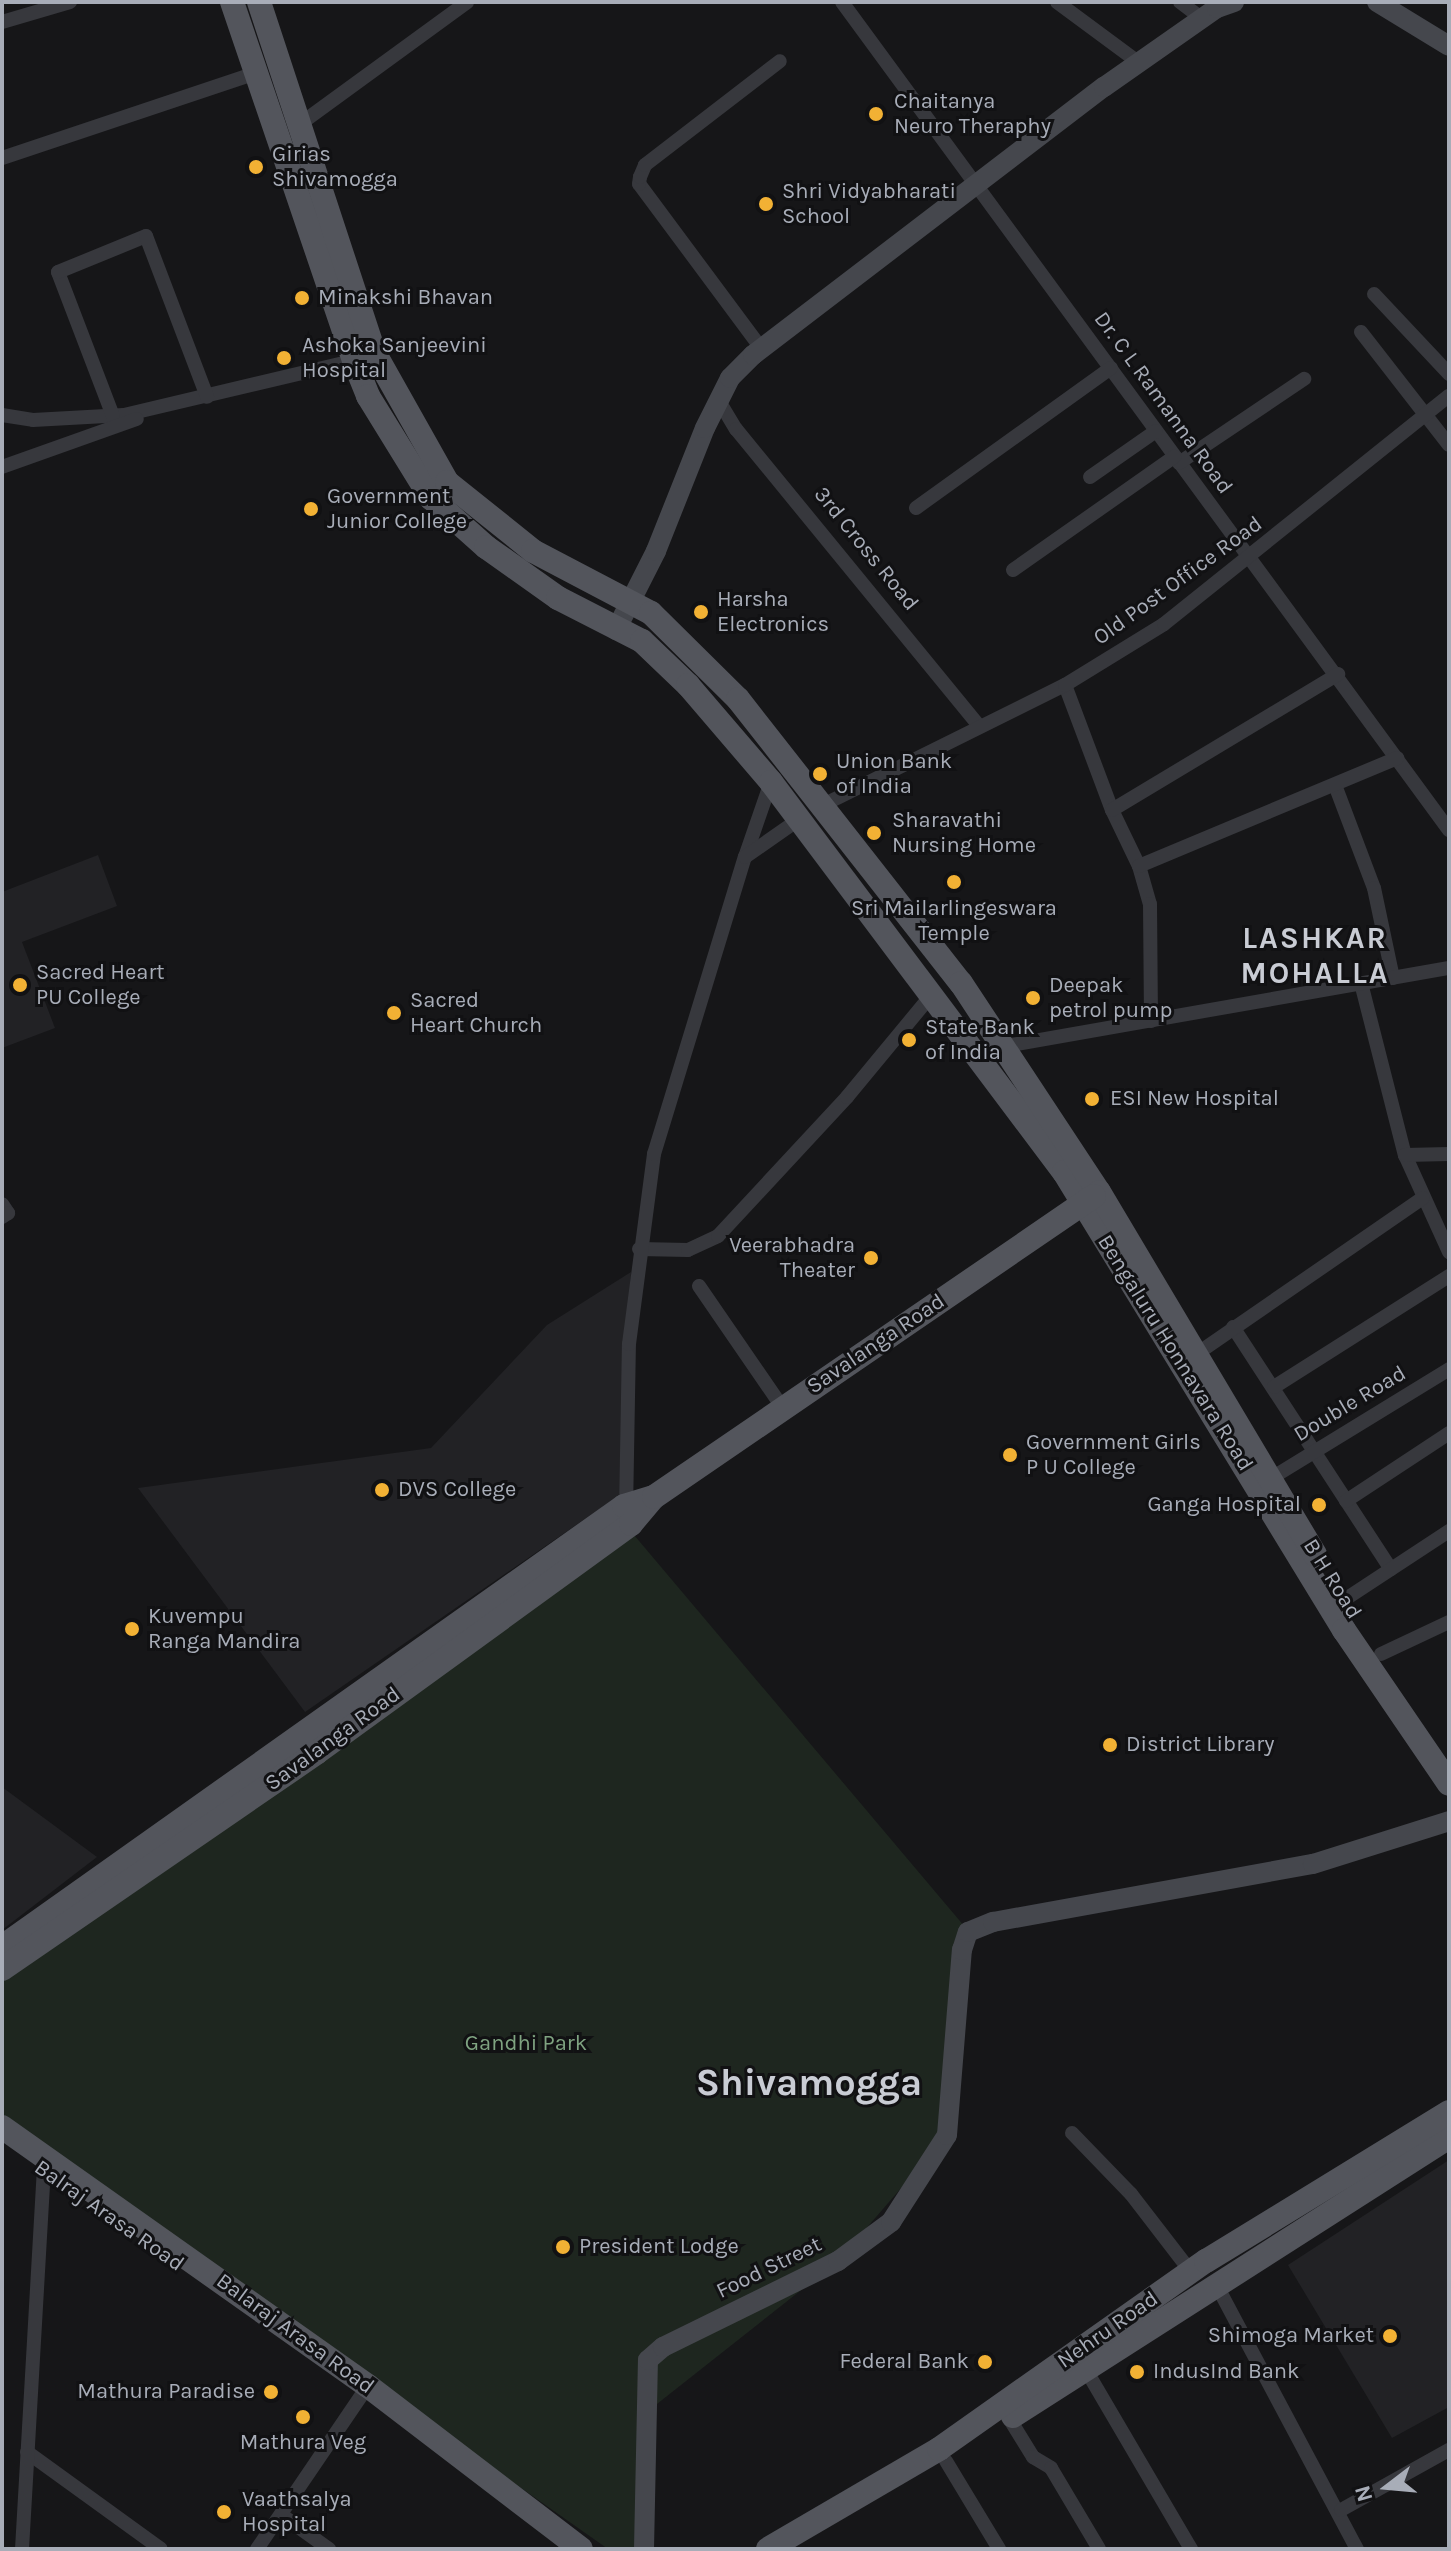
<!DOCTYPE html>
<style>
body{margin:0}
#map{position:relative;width:1451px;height:2551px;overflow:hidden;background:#161618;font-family:Karla,sans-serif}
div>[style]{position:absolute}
.built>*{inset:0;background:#222225}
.green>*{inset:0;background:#1e261f}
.street>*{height:14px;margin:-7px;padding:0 7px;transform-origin:7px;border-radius:7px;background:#37383d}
.secondary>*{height:20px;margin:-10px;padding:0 10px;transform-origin:10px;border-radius:10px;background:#45474d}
.primary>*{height:24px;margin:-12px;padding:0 12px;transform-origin:12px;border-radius:12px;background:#53555c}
.dots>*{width:22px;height:22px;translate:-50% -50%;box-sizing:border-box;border:4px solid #111113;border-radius:50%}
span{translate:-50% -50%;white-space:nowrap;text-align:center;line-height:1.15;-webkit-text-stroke:6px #111113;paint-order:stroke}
.poi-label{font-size:22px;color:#a8adb8}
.left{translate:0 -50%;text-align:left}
.right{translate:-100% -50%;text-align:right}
.street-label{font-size:22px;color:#a8adb8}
.park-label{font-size:22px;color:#7fa381}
.district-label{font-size:30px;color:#c9ccd4;font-weight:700;letter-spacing:2px}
.town-label{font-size:38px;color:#c9ccd4;font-weight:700}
.frame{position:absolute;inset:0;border:4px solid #a8adb8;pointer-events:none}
.north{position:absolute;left:1347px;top:2447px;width:80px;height:80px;-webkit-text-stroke:6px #111113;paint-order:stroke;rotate:254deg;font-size:22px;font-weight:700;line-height:32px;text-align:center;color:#a8adb8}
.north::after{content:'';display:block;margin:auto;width:28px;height:36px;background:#a8adb8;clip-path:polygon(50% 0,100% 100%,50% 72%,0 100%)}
</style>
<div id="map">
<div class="built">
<div style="clip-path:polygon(98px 855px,117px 906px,22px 942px,55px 1028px,2px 1048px,2px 892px)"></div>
<div style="clip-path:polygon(631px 1272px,624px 1492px,305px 1712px,138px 1488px,431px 1448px,547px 1325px)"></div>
<div style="clip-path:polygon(2px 1787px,97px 1857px,2px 1930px)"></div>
<div style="clip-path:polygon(1449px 2160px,1449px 2407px,1392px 2438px,1288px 2265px)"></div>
</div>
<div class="green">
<div style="clip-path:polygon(629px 1529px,965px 1927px,947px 2135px,838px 2261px,657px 2404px,646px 2549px,608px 2549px,2px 2123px,2px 1967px)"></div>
</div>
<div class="street">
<div style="left:842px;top:2px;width:1027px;rotate:53.76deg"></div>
<div style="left:1057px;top:2px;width:101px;rotate:36.5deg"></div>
<div style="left:1180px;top:2px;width:26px;rotate:37deg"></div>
<div style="left:2px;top:22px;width:71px;rotate:-16.4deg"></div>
<div style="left:300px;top:124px;width:207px;rotate:-36.1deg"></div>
<div style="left:2px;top:158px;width:268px;rotate:-18.5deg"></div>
<div style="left:1374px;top:294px;width:110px;rotate:46.8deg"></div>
<div style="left:1361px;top:332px;width:143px;rotate:52.1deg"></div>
<div style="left:761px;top:348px;width:204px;rotate:-126.6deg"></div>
<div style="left:639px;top:184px;width:7px;rotate:-82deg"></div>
<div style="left:640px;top:177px;width:13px;rotate:-67deg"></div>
<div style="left:645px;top:165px;width:170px;rotate:-37.6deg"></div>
<div style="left:719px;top:401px;width:33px;rotate:59deg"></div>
<div style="left:736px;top:429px;width:384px;rotate:50.7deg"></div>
<div style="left:2px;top:415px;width:31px;rotate:9deg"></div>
<div style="left:33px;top:420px;width:91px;rotate:-3.1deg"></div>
<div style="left:124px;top:415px;width:243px;rotate:-13.3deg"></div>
<div style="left:113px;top:416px;width:154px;rotate:-110.9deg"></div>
<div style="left:58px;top:272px;width:95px;rotate:-22.2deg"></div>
<div style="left:146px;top:236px;width:172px;rotate:69.2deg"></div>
<div style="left:1179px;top:463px;width:151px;rotate:-33.9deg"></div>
<div style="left:2px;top:467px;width:143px;rotate:-19.6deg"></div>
<div style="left:1090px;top:477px;width:80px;rotate:-34.9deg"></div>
<div style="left:916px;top:508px;width:240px;rotate:-35.7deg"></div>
<div style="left:1013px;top:570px;width:197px;rotate:-35.1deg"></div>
<div style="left:1065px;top:685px;width:134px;rotate:69.4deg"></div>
<div style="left:1112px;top:810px;width:62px;rotate:64.3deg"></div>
<div style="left:1139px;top:866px;width:40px;rotate:74deg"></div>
<div style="left:1150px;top:904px;width:117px;rotate:89.5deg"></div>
<div style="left:1335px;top:785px;width:110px;rotate:69.3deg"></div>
<div style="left:1374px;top:888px;width:92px;rotate:78.1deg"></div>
<div style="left:821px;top:806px;width:272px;rotate:-26.4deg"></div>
<div style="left:1065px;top:685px;width:116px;rotate:-31.6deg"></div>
<div style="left:1164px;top:624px;width:365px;rotate:-38.7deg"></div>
<div style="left:1112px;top:810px;width:264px;rotate:-31deg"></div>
<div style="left:745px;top:857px;width:79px;rotate:-70.9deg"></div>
<div style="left:1139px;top:866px;width:280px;rotate:-22.7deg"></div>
<div style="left:1361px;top:983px;width:178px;rotate:75.7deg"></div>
<div style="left:1405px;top:1155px;width:107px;rotate:65.6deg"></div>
<div style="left:1000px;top:1047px;width:456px;rotate:-10deg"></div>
<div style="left:1405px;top:1155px;width:44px;rotate:-1.3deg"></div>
<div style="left:2px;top:1204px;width:11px;rotate:56deg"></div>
<div style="left:8px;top:1213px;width:7px;rotate:146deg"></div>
<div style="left:639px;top:1249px;width:49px;rotate:1.2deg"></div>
<div style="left:688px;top:1250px;width:33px;rotate:-25deg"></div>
<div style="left:718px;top:1236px;width:190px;rotate:-47.1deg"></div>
<div style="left:847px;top:1097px;width:135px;rotate:-50.4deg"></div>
<div style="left:699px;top:1286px;width:148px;rotate:55.5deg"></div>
<div style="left:1233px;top:1327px;width:289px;rotate:56.9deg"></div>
<div style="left:1198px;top:1353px;width:273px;rotate:-34.6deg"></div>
<div style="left:1274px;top:1387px;width:207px;rotate:-32.4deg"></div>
<div style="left:1273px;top:1477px;width:206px;rotate:-31.5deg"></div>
<div style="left:1346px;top:1501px;width:123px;rotate:-33.4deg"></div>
<div style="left:626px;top:1512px;width:168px;rotate:-89deg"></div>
<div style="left:629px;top:1344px;width:192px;rotate:-82.5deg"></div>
<div style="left:654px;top:1154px;width:311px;rotate:-73deg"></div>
<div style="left:745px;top:857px;width:65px;rotate:-34.9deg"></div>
<div style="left:1344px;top:1600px;width:126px;rotate:-33.3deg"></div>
<div style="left:1381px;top:1654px;width:75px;rotate:-25.2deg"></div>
<div style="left:1072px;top:2133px;width:85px;rotate:46deg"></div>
<div style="left:1131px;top:2194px;width:98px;rotate:52.4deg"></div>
<div style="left:1216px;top:2284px;width:300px;rotate:62deg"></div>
<div style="left:1086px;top:2370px;width:208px;rotate:59.6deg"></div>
<div style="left:1009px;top:2418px;width:46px;rotate:58.4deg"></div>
<div style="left:1033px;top:2457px;width:21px;rotate:31deg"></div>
<div style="left:1051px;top:2468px;width:94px;rotate:59.3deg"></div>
<div style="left:27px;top:2452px;width:165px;rotate:35.9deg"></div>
<div style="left:946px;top:2461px;width:103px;rotate:58.9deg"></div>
<div style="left:1341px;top:2510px;width:124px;rotate:-29.1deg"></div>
<div style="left:283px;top:2516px;width:57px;rotate:35.7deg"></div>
<div style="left:22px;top:2549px;width:383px;rotate:-86.7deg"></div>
<div style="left:44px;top:2167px;width:11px;rotate:-56deg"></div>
<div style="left:257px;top:2549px;width:185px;rotate:-55.8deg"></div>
</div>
<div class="secondary">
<div style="left:1377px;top:2px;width:84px;rotate:31.4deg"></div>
<div style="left:616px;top:630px;width:89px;rotate:-63.1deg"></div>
<div style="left:656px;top:551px;width:132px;rotate:-68.3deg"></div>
<div style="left:705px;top:428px;width:56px;rotate:-63.4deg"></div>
<div style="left:730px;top:378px;width:33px;rotate:-45deg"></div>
<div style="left:753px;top:355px;width:442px;rotate:-37.4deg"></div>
<div style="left:1104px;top:87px;width:138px;rotate:-35deg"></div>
<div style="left:1217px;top:8px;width:18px;rotate:-19deg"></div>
<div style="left:644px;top:2549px;width:189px;rotate:-88.8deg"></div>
<div style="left:648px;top:2360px;width:20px;rotate:-41deg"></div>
<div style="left:663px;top:2347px;width:195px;rotate:-26.2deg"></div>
<div style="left:838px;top:2261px;width:66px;rotate:-36.3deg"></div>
<div style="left:891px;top:2222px;width:103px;rotate:-57.2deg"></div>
<div style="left:947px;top:2135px;width:186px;rotate:-85.4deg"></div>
<div style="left:962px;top:1950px;width:19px;rotate:-72deg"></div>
<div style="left:968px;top:1932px;width:27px;rotate:-22deg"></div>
<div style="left:993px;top:1922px;width:325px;rotate:-10.3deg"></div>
<div style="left:1313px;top:1864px;width:143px;rotate:-17.5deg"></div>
</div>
<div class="primary">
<div style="left:232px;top:2px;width:379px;rotate:71.2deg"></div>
<div style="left:354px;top:361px;width:38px;rotate:68deg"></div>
<div style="left:368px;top:396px;width:120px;rotate:58.3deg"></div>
<div style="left:431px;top:498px;width:74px;rotate:41.7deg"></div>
<div style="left:486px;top:547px;width:88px;rotate:35.3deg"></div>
<div style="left:558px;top:598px;width:94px;rotate:27.1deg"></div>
<div style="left:642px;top:641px;width:64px;rotate:43.7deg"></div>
<div style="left:688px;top:685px;width:128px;rotate:49.4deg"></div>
<div style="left:771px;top:782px;width:488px;rotate:53.1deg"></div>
<div style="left:1064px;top:1172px;width:537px;rotate:58.56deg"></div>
<div style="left:1344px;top:1630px;width:186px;rotate:55.7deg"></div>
<div style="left:259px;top:2px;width:371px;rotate:71.8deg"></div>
<div style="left:375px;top:354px;width:147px;rotate:60.6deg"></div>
<div style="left:447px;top:482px;width:110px;rotate:38.7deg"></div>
<div style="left:533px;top:551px;width:133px;rotate:27.7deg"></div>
<div style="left:651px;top:613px;width:122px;rotate:44.7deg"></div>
<div style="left:738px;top:699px;width:361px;rotate:51.9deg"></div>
<div style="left:961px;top:983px;width:250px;rotate:56.6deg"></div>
<div style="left:1099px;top:1192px;width:422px;rotate:59.2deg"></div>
<div style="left:2px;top:1947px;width:762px;rotate:-35.34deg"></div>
<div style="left:624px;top:1506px;width:30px;rotate:-17deg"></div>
<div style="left:2px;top:1969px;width:381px;rotate:-34.5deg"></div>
<div style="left:316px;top:1753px;width:389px;rotate:-36deg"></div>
<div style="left:631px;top:1524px;width:35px;rotate:-50deg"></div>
<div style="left:654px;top:1497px;width:533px;rotate:-34.38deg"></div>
<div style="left:2px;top:2127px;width:448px;rotate:35.3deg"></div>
<div style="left:368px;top:2386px;width:268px;rotate:37.4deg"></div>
<div style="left:1013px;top:2416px;width:518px;rotate:-32.62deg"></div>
<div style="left:768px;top:2549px;width:198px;rotate:-30.3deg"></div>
<div style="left:939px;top:2449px;width:327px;rotate:-35.2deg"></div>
<div style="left:1206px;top:2261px;width:285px;rotate:-31.5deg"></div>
</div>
<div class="dots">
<div style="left:876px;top:114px;background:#f2b134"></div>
<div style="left:256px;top:167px;background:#f2b134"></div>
<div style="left:766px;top:204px;background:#f2b134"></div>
<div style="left:302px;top:298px;background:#f2b134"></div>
<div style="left:284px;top:358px;background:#f2b134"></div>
<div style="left:311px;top:509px;background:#f2b134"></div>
<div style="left:701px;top:612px;background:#f2b134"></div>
<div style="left:820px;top:774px;background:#f2b134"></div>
<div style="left:874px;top:833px;background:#f2b134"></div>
<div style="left:954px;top:882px;background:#f2b134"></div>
<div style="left:20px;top:985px;background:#f2b134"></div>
<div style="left:1033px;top:998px;background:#f2b134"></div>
<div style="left:394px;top:1013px;background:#f2b134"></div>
<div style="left:909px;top:1040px;background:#f2b134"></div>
<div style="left:1092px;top:1099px;background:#f2b134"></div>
<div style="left:871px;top:1258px;background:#f2b134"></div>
<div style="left:1010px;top:1455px;background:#f2b134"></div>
<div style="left:382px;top:1490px;background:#f2b134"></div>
<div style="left:1319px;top:1505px;background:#f2b134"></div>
<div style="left:132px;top:1629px;background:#f2b134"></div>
<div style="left:1110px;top:1745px;background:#f2b134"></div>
<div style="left:563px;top:2247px;background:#f2b134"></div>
<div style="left:1390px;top:2336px;background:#f2b134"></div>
<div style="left:985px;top:2362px;background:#f2b134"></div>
<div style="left:1137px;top:2372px;background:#f2b134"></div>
<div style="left:271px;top:2392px;background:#f2b134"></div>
<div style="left:303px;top:2417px;background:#f2b134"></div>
<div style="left:224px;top:2512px;background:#f2b134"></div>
</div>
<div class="poi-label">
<span class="left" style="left:894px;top:114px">Chaitanya<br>Neuro Theraphy</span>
<span class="left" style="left:272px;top:167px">Girias<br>Shivamogga</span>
<span class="left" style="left:782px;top:204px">Shri Vidyabharati<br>School</span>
<span class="left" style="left:318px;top:298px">Minakshi Bhavan</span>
<span class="left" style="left:302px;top:358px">Ashoka Sanjeevini<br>Hospital</span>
<span class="left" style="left:327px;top:509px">Government<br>Junior College</span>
<span class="left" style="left:717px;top:612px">Harsha<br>Electronics</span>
<span class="left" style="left:836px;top:774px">Union Bank<br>of India</span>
<span class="left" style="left:892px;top:833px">Sharavathi<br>Nursing Home</span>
<span style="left:954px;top:921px">Sri Mailarlingeswara<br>Temple</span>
<span class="left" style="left:36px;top:985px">Sacred Heart<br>PU College</span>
<span class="left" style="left:1049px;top:998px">Deepak<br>petrol pump</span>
<span class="left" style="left:410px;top:1013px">Sacred<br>Heart Church</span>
<span class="left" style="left:925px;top:1040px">State Bank<br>of India</span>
<span class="left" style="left:1110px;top:1099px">ESI New Hospital</span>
<span class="right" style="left:855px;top:1258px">Veerabhadra<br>Theater</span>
<span class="left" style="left:1026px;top:1455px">Government Girls<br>P U College</span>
<span class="left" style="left:398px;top:1490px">DVS College</span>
<span class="right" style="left:1301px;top:1505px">Ganga Hospital</span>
<span class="left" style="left:148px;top:1629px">Kuvempu<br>Ranga Mandira</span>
<span class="left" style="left:1126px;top:1745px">District Library</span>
<span class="left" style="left:579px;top:2247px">President Lodge</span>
<span class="right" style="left:1374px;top:2336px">Shimoga Market</span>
<span class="right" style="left:969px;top:2362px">Federal Bank</span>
<span class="left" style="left:1153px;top:2372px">IndusInd Bank</span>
<span class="right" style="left:255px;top:2392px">Mathura Paradise</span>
<span style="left:303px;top:2443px">Mathura Veg</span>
<span class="left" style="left:242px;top:2512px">Vaathsalya<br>Hospital</span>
</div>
<div class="street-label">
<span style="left:1163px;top:403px;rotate:54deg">Dr. C L Ramanna Road</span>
<span style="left:866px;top:549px;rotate:51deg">3rd Cross Road</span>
<span style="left:1178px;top:581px;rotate:-36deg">Old Post Office Road</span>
<span style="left:876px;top:1344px;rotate:-34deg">Savalanga Road</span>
<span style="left:1175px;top:1353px;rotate:58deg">Bengaluru Honnavara Road</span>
<span style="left:1350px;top:1404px;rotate:-31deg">Double Road</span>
<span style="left:1332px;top:1579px;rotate:58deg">B H Road</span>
<span style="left:333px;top:1739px;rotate:-36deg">Savalanga Road</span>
<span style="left:109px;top:2216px;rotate:35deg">Balraj Arasa Road</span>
<span style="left:769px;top:2268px;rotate:-26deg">Food Street</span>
<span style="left:1108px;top:2330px;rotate:-35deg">Nehru Road</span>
<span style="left:295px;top:2334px;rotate:36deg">Balaraj Arasa Road</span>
</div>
<div class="park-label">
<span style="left:526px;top:2044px">Gandhi Park</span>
</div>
<div class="district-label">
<span style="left:1315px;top:955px">LASHKAR<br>MOHALLA</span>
</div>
<div class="town-label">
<span style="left:809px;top:2083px">Shivamogga</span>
</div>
<div class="frame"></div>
<div class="north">N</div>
</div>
